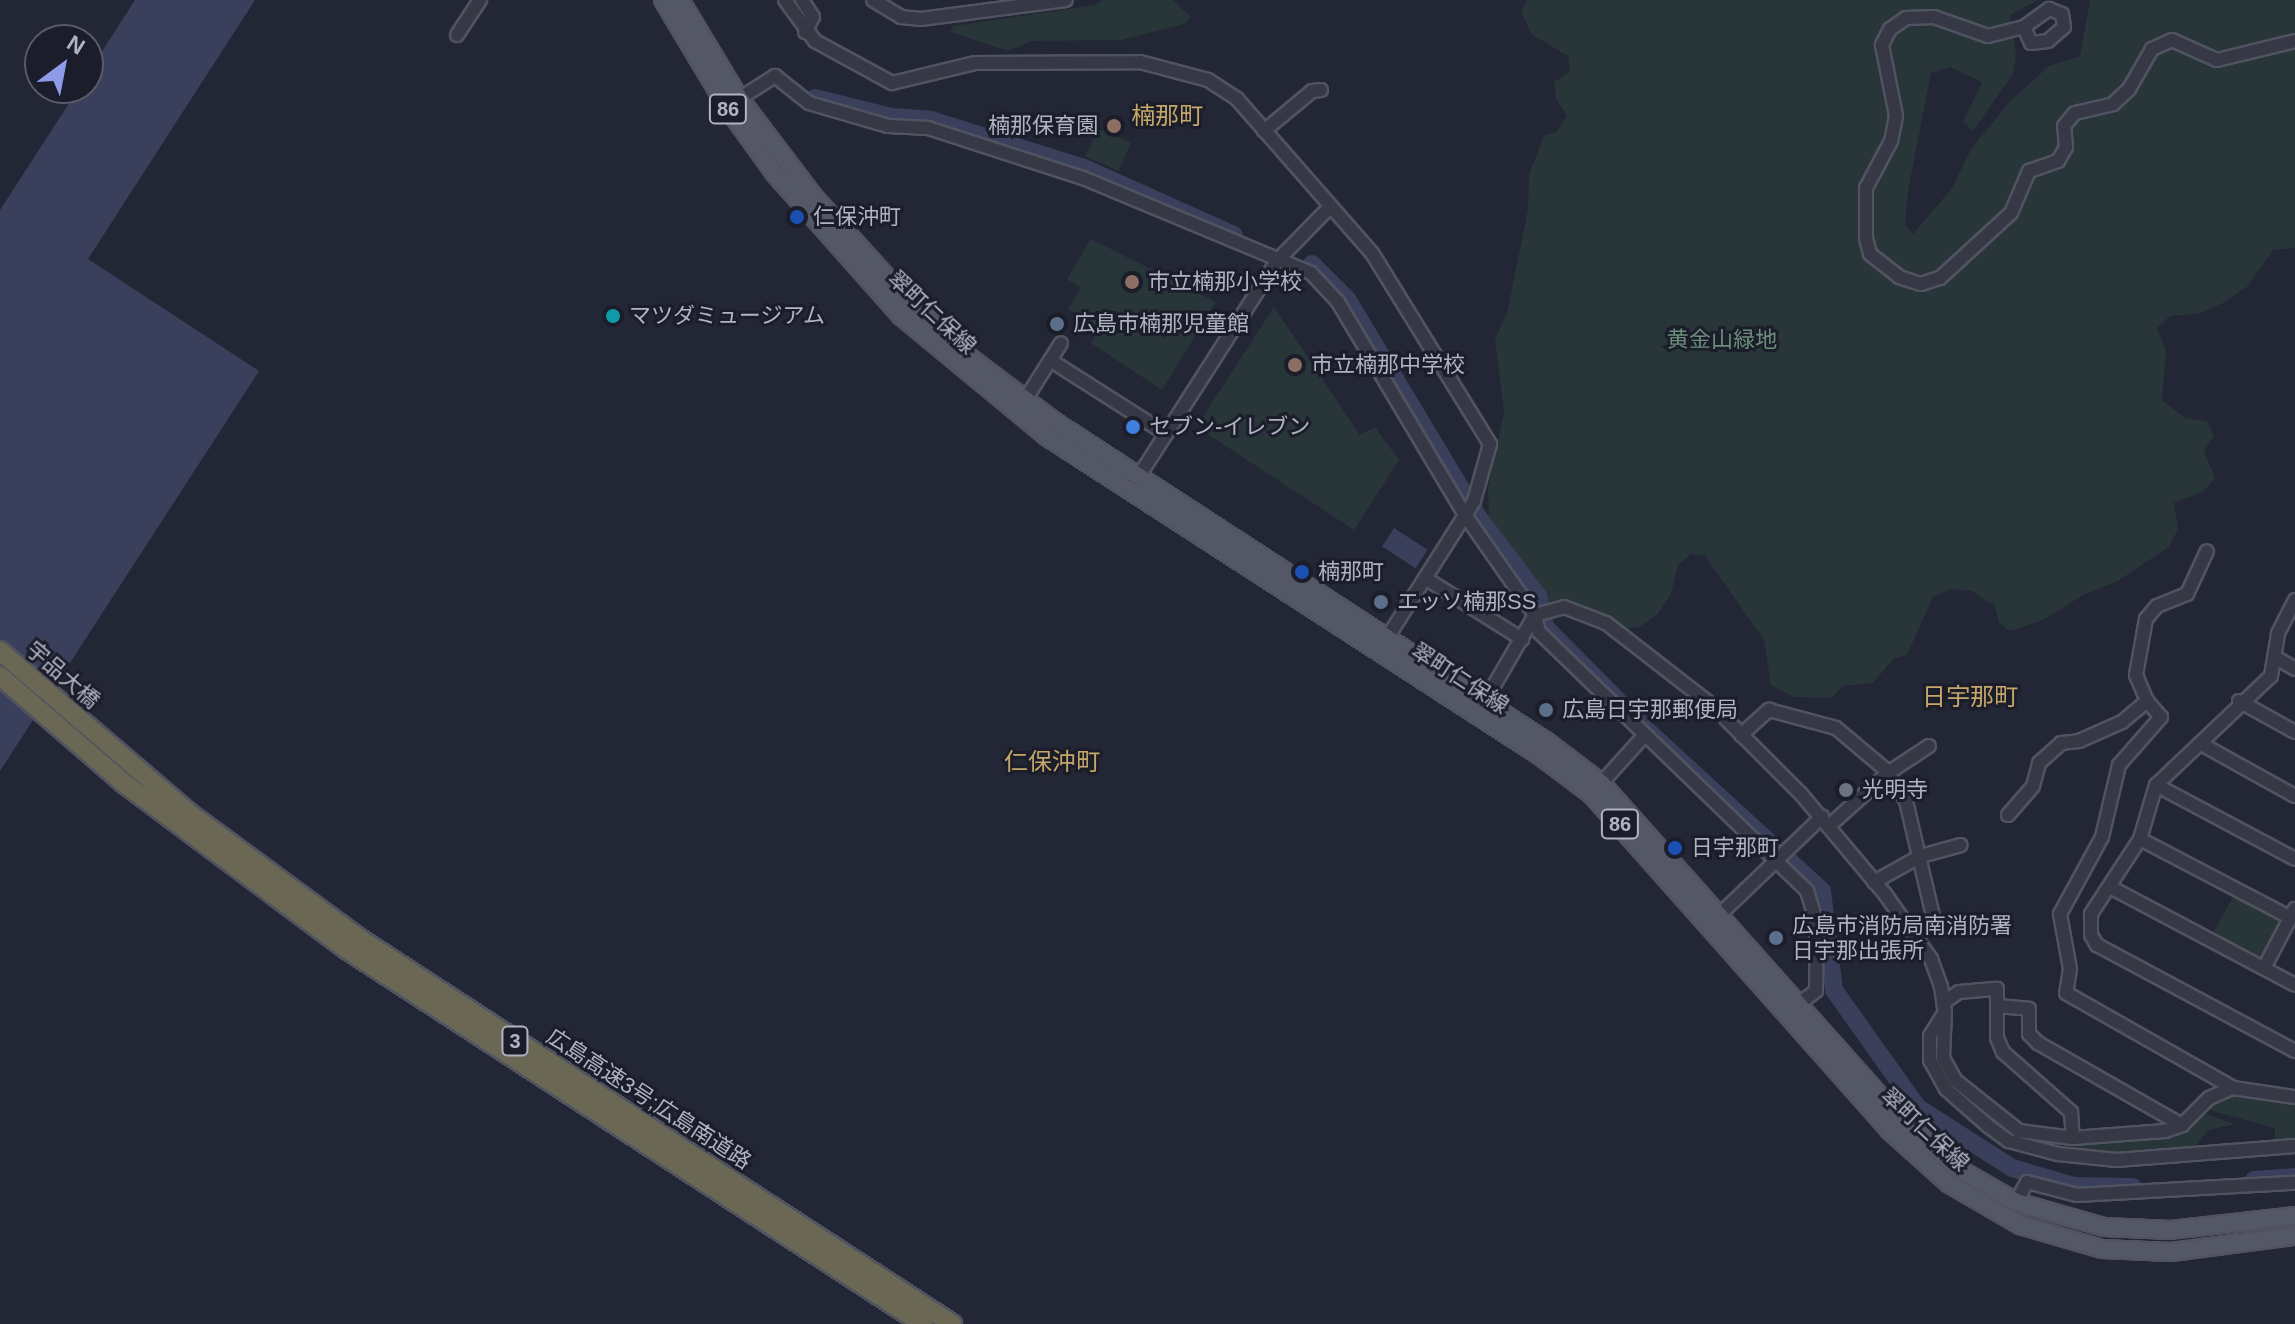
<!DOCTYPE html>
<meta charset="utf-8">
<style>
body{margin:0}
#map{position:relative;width:2295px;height:1324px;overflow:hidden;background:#232634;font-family:Arial,"Noto Sans JP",sans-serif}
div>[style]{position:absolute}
.green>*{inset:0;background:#283539;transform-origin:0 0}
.water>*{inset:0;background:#3a405c;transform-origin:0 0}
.river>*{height:18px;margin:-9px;padding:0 9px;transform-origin:9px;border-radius:9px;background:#3a405c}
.roads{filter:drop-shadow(2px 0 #505360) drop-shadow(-2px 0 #505360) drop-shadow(0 2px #505360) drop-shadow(0 -2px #505360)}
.minor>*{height:12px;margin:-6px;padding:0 6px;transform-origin:6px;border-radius:6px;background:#363845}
.major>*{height:16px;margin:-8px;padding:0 8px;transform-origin:8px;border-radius:8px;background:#545765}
.highway>*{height:18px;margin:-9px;padding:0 9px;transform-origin:9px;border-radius:9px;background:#6a6754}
.dots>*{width:22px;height:22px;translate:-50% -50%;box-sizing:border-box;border:4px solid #1b1e2a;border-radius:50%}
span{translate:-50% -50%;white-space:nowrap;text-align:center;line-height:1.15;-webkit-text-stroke:6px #1b1e2a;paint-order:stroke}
.shield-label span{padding:2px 6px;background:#1b1e2a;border:2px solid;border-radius:6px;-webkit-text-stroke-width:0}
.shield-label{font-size:20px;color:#b0b3c2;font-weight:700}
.poi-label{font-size:22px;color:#b0b3c2}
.right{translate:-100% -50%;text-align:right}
.left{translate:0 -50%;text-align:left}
.street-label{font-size:22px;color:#b0b3c2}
.park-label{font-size:22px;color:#6b8f7c}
.neighbourhood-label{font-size:24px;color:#c4a769}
.north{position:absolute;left:24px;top:24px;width:80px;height:80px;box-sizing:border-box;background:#1b1e2a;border:2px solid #575a67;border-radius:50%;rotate:32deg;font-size:22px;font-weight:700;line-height:32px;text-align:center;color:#b0b3c2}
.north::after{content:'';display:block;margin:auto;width:28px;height:36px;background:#8e9be9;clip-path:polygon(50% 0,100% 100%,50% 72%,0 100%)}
</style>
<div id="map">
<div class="green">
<div style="clip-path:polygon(1102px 0,1173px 0,1191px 17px,1184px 24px,1121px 40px,1032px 41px,1008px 51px,950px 32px,953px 26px,1095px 5px)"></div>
<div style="clip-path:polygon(1527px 0,2038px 0,2010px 15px,2016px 54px,2013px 74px,1973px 131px,1963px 122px,1982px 82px,1950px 67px,1931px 73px,1908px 191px,1905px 225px,1913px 234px,1952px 188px,1971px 149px,2010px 101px,2049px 66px,2080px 56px,2090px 0,2295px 0,2295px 248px,2273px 250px,2247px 287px,2223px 303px,2197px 314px,2170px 316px,2157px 328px,2166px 351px,2162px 400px,2185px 418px,2207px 421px,2214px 436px,2204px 451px,2215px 478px,2204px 491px,2174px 503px,2178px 529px,2169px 547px,2118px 581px,2083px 595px,2043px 620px,2010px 631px,1999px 623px,1995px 606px,1972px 591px,1950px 589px,1933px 597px,1907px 655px,1894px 658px,1873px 683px,1843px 686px,1832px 698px,1794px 697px,1771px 685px,1764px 640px,1705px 556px,1691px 554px,1678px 565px,1671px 594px,1657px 615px,1639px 627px,1624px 629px,1563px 604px,1543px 604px,1489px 521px,1488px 487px,1504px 413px,1495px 339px,1507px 313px,1528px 210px,1529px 175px,1544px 135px,1557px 132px,1567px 115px,1556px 99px,1554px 82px,1570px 72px,1568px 56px,1531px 34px,1521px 11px)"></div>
<div style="left:1098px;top:128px;width:36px;height:31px;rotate:24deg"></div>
<div style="clip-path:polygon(1091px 239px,1216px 302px,1162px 390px,1091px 343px,1099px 330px,1068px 309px,1081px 288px,1067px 279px)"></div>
<div style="clip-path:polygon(1274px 307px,1360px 435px,1375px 427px,1399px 460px,1354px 530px,1209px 435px,1204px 415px)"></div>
<div style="clip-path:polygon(2234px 895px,2279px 918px,2280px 927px,2264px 957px,2256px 959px,2212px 935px)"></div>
<div style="clip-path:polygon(2232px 1094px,2295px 1103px,2295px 1142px,2275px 1143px,2275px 1128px,2205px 1109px)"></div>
<div style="clip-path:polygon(2202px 1113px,2235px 1124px,2209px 1130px,2191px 1151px,2131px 1156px,2013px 1137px,1989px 1123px,2025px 1138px,2076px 1144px,2166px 1137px)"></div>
</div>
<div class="water">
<div style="clip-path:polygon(135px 0,255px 0,88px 259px,259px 371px,0 771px,0 210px,79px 88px,88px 88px,88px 73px)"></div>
<div style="left:1394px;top:528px;width:40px;height:22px;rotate:33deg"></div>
</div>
<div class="river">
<div style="left:815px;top:98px;width:79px;rotate:13.9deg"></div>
<div style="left:892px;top:117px;width:39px;rotate:4deg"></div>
<div style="left:931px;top:120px;width:160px;rotate:17.4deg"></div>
<div style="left:1084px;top:168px;width:164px;rotate:24.1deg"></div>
<div style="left:1312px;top:264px;width:49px;rotate:45deg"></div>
<div style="left:1347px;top:299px;width:254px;rotate:59deg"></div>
<div style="left:1478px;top:517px;width:99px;rotate:52.8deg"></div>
<div style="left:1538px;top:596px;width:32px;rotate:77deg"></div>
<div style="left:1545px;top:627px;width:152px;rotate:45.3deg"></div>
<div style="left:1652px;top:735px;width:231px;rotate:42.5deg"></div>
<div style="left:1822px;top:891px;width:100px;rotate:83.1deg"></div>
<div style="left:1834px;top:990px;width:143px;rotate:54.6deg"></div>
<div style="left:1917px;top:1107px;width:113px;rotate:32.7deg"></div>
<div style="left:2012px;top:1168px;width:65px;rotate:16.2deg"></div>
<div style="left:2074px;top:1186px;width:59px;rotate:1deg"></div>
<div style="left:2254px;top:1180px;width:41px;rotate:-4.2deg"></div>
</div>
<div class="roads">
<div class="minor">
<div style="left:785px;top:0;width:51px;rotate:53.8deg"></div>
<div style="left:815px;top:41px;width:88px;rotate:28.6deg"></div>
<div style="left:892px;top:83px;width:85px;rotate:-13.5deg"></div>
<div style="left:975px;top:63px;width:165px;rotate:-0.3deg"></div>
<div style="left:1140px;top:62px;width:70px;rotate:14.8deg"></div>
<div style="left:1208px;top:80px;width:35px;rotate:33deg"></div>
<div style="left:1237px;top:99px;width:205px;rotate:48.8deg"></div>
<div style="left:1372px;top:253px;width:225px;rotate:58.3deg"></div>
<div style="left:1490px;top:444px;width:59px;rotate:105.7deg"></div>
<div style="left:1474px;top:501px;width:168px;rotate:122.4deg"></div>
<div style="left:802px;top:0;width:20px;rotate:57deg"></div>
<div style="left:813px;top:17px;width:17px;rotate:118deg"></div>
<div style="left:873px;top:0;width:33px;rotate:31deg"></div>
<div style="left:901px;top:17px;width:20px;rotate:6deg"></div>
<div style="left:921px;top:19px;width:146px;rotate:-7.5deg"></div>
<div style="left:2049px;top:9px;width:14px;rotate:21deg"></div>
<div style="left:2062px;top:14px;width:13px;rotate:81deg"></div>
<div style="left:2064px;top:27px;width:21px;rotate:139deg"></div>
<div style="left:2048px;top:41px;width:17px;rotate:173deg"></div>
<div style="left:2031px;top:43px;width:17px;rotate:-114deg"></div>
<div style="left:2024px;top:27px;width:31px;rotate:-36deg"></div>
<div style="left:2024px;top:27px;width:37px;rotate:166deg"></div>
<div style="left:1988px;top:36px;width:57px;rotate:-160.6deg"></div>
<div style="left:1934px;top:17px;width:28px;rotate:178deg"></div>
<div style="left:1906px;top:18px;width:19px;rotate:145deg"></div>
<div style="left:1890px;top:29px;width:18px;rotate:117deg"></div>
<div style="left:1882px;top:45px;width:72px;rotate:78.8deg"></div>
<div style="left:1896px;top:116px;width:25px;rotate:101deg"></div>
<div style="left:1891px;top:141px;width:53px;rotate:118deg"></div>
<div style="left:1866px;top:188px;width:50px;rotate:90deg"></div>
<div style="left:1866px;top:238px;width:16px;rotate:76deg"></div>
<div style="left:1870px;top:254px;width:37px;rotate:38deg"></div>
<div style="left:1899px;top:277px;width:23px;rotate:18deg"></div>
<div style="left:1921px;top:284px;width:20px;rotate:-18deg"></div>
<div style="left:1940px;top:278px;width:96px;rotate:-42.5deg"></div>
<div style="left:2011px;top:213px;width:46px;rotate:-66.8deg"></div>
<div style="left:2029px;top:171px;width:31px;rotate:-19deg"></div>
<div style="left:2058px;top:161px;width:16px;rotate:-60deg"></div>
<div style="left:2066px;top:147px;width:21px;rotate:-95deg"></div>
<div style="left:2064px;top:126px;width:17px;rotate:-50deg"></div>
<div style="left:2075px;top:113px;width:39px;rotate:-13deg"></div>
<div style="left:2113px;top:104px;width:22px;rotate:-43deg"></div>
<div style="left:2129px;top:89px;width:46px;rotate:-60.1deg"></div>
<div style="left:2152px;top:49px;width:22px;rotate:-24deg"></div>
<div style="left:2172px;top:40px;width:49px;rotate:24deg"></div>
<div style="left:2217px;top:60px;width:80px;rotate:-13.7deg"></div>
<div style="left:457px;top:35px;width:42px;rotate:-56.7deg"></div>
<div style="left:734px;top:102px;width:49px;rotate:-32.4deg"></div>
<div style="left:775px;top:76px;width:43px;rotate:38.5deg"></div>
<div style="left:809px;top:103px;width:82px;rotate:16.2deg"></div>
<div style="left:888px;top:126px;width:40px;rotate:2.9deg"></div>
<div style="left:928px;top:128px;width:163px;rotate:17.9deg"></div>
<div style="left:1083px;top:178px;width:247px;rotate:22.6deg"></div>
<div style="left:1311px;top:273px;width:40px;rotate:47deg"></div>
<div style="left:1338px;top:302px;width:248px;rotate:59.2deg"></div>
<div style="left:1465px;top:515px;width:122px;rotate:55deg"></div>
<div style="left:1535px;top:615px;width:17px;rotate:77deg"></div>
<div style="left:1539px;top:632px;width:373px;rotate:44deg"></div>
<div style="left:1807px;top:891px;width:34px;rotate:73deg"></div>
<div style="left:1817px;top:924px;width:67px;rotate:90.9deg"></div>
<div style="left:1816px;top:991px;width:21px;rotate:143deg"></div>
<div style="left:1264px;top:131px;width:62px;rotate:-39.8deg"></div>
<div style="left:1312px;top:91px;width:9px;rotate:-6deg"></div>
<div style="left:1050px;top:360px;width:138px;rotate:32.5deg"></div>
<div style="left:1025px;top:400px;width:67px;rotate:-57.7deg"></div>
<div style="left:1130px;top:490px;width:272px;rotate:-57.3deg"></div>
<div style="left:1277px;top:261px;width:73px;rotate:-45.6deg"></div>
<div style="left:1425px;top:578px;width:115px;rotate:32.2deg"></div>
<div style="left:2295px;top:600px;width:38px;rotate:117deg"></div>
<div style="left:2278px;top:634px;width:43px;rotate:99.5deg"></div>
<div style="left:2271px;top:676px;width:158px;rotate:136.5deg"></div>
<div style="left:2156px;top:785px;width:56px;rotate:106.5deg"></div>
<div style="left:2140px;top:839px;width:90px;rotate:123.2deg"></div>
<div style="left:2091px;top:914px;width:21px;rotate:90deg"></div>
<div style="left:2091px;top:935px;width:12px;rotate:59deg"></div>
<div style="left:2097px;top:945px;width:225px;rotate:28.2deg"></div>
<div style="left:2278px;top:659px;width:20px;rotate:30deg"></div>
<div style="left:2147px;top:701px;width:21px;rotate:49deg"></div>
<div style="left:2161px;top:717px;width:64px;rotate:131.2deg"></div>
<div style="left:2119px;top:765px;width:74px;rotate:103.3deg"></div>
<div style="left:2102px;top:837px;width:88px;rotate:118.6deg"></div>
<div style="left:2060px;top:914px;width:56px;rotate:79.7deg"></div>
<div style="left:2070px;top:969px;width:24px;rotate:99deg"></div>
<div style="left:2066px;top:993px;width:192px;rotate:29.6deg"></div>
<div style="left:2233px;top:1088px;width:63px;rotate:8.3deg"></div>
<div style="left:2239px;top:701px;width:64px;rotate:29deg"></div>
<div style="left:1481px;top:708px;width:108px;rotate:-59.9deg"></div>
<div style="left:1535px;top:615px;width:30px;rotate:-15deg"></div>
<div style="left:1564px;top:607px;width:45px;rotate:20.9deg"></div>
<div style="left:1606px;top:623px;width:135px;rotate:37.8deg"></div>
<div style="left:1713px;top:706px;width:124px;rotate:45deg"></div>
<div style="left:1801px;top:794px;width:131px;rotate:50deg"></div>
<div style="left:1885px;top:894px;width:80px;rotate:54.7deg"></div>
<div style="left:1931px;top:959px;width:30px;rotate:70deg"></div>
<div style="left:1941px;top:987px;width:25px;rotate:81deg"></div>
<div style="left:1945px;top:1012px;width:28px;rotate:122deg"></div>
<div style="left:1930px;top:1036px;width:24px;rotate:90deg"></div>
<div style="left:1930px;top:1060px;width:33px;rotate:61deg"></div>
<div style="left:1946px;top:1089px;width:56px;rotate:41.4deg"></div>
<div style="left:1988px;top:1126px;width:26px;rotate:36deg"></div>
<div style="left:2009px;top:1141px;width:51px;rotate:14.9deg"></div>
<div style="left:2058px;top:1154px;width:59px;rotate:5.8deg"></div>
<div style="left:2117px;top:1160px;width:179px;rotate:-4.5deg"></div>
<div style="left:1741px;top:735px;width:38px;rotate:-42deg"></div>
<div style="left:1769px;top:710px;width:69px;rotate:15deg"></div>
<div style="left:1836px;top:728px;width:65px;rotate:40deg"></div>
<div style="left:1886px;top:770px;width:37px;rotate:57deg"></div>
<div style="left:1906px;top:801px;width:127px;rotate:76.8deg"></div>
<div style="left:1935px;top:925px;width:25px;rotate:166deg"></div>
<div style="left:2203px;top:745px;width:105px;rotate:29deg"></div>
<div style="left:2156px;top:785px;width:157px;rotate:28deg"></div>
<div style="left:1597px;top:788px;width:69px;rotate:-48deg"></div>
<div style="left:2008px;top:815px;width:38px;rotate:-49deg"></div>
<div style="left:2033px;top:786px;width:24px;rotate:-75deg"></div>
<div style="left:2039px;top:763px;width:30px;rotate:-42deg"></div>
<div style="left:2061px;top:743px;width:18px;rotate:-6deg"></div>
<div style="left:2079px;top:741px;width:47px;rotate:-23.8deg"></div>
<div style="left:2122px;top:722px;width:33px;rotate:-40deg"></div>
<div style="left:2147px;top:701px;width:28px;rotate:-113deg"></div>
<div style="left:2136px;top:675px;width:57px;rotate:-79.9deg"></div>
<div style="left:2146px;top:619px;width:17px;rotate:-50deg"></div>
<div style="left:2157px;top:606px;width:32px;rotate:-22deg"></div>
<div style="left:2187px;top:594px;width:47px;rotate:-65.1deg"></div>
<div style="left:1829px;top:826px;width:79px;rotate:-41.9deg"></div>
<div style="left:1888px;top:773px;width:49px;rotate:-33.4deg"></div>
<div style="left:2140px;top:839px;width:170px;rotate:27.6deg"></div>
<div style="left:1874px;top:882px;width:54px;rotate:-29deg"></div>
<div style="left:1921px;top:856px;width:41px;rotate:-15.4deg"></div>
<div style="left:2110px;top:887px;width:209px;rotate:27.9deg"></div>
<div style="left:1713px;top:921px;width:151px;rotate:-43.7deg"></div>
<div style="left:2264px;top:968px;width:67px;rotate:-62.3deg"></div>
<div style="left:1943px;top:1003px;width:19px;rotate:-35deg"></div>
<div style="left:1959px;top:992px;width:38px;rotate:-5deg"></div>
<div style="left:1997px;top:989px;width:49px;rotate:90deg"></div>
<div style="left:1997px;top:1038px;width:15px;rotate:67deg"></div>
<div style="left:2003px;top:1052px;width:91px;rotate:41.4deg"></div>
<div style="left:2071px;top:1112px;width:26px;rotate:86deg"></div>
<div style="left:1997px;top:1006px;width:32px;rotate:5deg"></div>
<div style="left:2029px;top:1009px;width:25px;rotate:90deg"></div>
<div style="left:2029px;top:1034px;width:13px;rotate:45deg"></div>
<div style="left:2038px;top:1043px;width:166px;rotate:29.7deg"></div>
<div style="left:1945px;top:1012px;width:46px;rotate:92.5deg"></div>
<div style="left:1943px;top:1058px;width:26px;rotate:61deg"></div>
<div style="left:1956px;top:1081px;width:80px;rotate:38.4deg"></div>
<div style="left:2019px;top:1131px;width:54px;rotate:7.4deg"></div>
<div style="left:2073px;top:1138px;width:92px;rotate:-4.4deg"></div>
<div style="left:2165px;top:1131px;width:18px;rotate:-19deg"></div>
<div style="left:2182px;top:1125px;width:38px;rotate:-45deg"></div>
<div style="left:2209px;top:1098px;width:26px;rotate:-23deg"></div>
<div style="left:2016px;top:1202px;width:23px;rotate:-61deg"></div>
<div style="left:2027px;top:1182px;width:52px;rotate:14.6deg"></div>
<div style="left:2077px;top:1195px;width:218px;rotate:-3.2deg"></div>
</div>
<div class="major">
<div style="left:663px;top:0;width:125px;rotate:59.1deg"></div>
<div style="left:727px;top:107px;width:82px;rotate:54.4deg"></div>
<div style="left:775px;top:174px;width:190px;rotate:48.4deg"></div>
<div style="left:901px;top:316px;width:188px;rotate:39.6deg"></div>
<div style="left:1046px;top:436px;width:587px;rotate:32.91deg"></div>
<div style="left:1539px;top:755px;width:65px;rotate:36.9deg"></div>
<div style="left:1591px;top:794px;width:449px;rotate:48.4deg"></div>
<div style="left:1889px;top:1130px;width:79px;rotate:41.9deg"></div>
<div style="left:1948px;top:1183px;width:83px;rotate:30.3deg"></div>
<div style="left:2020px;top:1225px;width:85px;rotate:16.3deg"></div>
<div style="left:2102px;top:1249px;width:69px;rotate:2.5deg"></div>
<div style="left:2171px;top:1252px;width:125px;rotate:-7.4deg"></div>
<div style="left:680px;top:0;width:114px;rotate:59deg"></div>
<div style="left:739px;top:98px;width:124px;rotate:52.9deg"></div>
<div style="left:814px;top:197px;width:143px;rotate:47.8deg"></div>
<div style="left:910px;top:303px;width:75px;rotate:42.8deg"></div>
<div style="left:965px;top:354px;width:113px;rotate:37.1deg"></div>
<div style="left:1055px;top:422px;width:587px;rotate:33.04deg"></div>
<div style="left:1547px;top:742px;width:68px;rotate:37.2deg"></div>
<div style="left:1601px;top:783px;width:448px;rotate:48.3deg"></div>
<div style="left:1899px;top:1118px;width:77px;rotate:40.8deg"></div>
<div style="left:1957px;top:1168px;width:68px;rotate:30deg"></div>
<div style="left:2016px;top:1202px;width:91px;rotate:15.9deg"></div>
<div style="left:2104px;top:1227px;width:66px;rotate:2.6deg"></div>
<div style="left:2170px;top:1230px;width:126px;rotate:-6.4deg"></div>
</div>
<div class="highway">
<div style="left:0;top:651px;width:249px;rotate:40.6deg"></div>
<div style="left:189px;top:813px;width:209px;rotate:36.4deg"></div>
<div style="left:357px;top:937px;width:710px;rotate:33.04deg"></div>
<div style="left:0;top:676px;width:165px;rotate:40.8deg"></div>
<div style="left:125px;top:784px;width:278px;rotate:36.7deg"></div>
<div style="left:348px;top:950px;width:686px;rotate:33.04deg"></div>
</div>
</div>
<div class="dots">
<div style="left:1114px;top:126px;background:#8d6e63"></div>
<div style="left:797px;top:217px;background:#1a4fb4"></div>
<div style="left:1132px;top:282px;background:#8d6e63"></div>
<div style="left:613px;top:316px;background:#0f9aa8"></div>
<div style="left:1057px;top:324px;background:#5c6f8a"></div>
<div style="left:1295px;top:365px;background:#8d6e63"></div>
<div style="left:1133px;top:427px;background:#3f7fe0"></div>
<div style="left:1302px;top:572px;background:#1a4fb4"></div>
<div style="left:1381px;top:602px;background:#5c6f8a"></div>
<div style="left:1546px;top:710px;background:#5c6f8a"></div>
<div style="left:1846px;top:790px;background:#6b7280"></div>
<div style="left:1675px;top:848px;background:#1a4fb4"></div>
<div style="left:1776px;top:938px;background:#5c6f8a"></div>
</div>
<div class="shield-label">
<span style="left:728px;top:109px">86</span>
<span style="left:1620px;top:824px">86</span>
<span style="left:515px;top:1041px">3</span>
</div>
<div class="poi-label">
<span class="right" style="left:1098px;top:126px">楠那保育園</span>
<span class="left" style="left:813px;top:217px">仁保沖町</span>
<span class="left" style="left:1148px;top:282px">市立楠那小学校</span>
<span class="left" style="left:629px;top:316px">マツダミュージアム</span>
<span class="left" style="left:1073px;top:324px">広島市楠那児童館</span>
<span class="left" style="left:1311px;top:365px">市立楠那中学校</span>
<span class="left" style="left:1149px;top:427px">セブン-イレブン</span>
<span class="left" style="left:1318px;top:572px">楠那町</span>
<span class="left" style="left:1397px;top:602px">エッソ楠那SS</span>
<span class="left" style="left:1562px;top:710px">広島日宇那郵便局</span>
<span class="left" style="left:1862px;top:790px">光明寺</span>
<span class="left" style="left:1691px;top:848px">日宇那町</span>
<span class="left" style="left:1792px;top:938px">広島市消防局南消防署<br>日宇那出張所</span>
</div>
<div class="street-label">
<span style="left:932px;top:312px;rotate:43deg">翠町仁保線</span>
<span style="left:63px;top:675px;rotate:41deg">宇品大橋</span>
<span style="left:1460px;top:678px;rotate:33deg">翠町仁保線</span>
<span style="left:649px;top:1099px;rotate:33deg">広島高速3号;広島南道路</span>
<span style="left:1925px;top:1129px;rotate:43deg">翠町仁保線</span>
</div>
<div class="park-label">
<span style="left:1722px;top:340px">黄金山緑地</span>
</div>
<div class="neighbourhood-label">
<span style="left:1167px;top:116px">楠那町</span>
<span style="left:1970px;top:697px">日宇那町</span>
<span style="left:1052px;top:762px">仁保沖町</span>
</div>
<div class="north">N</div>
</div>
